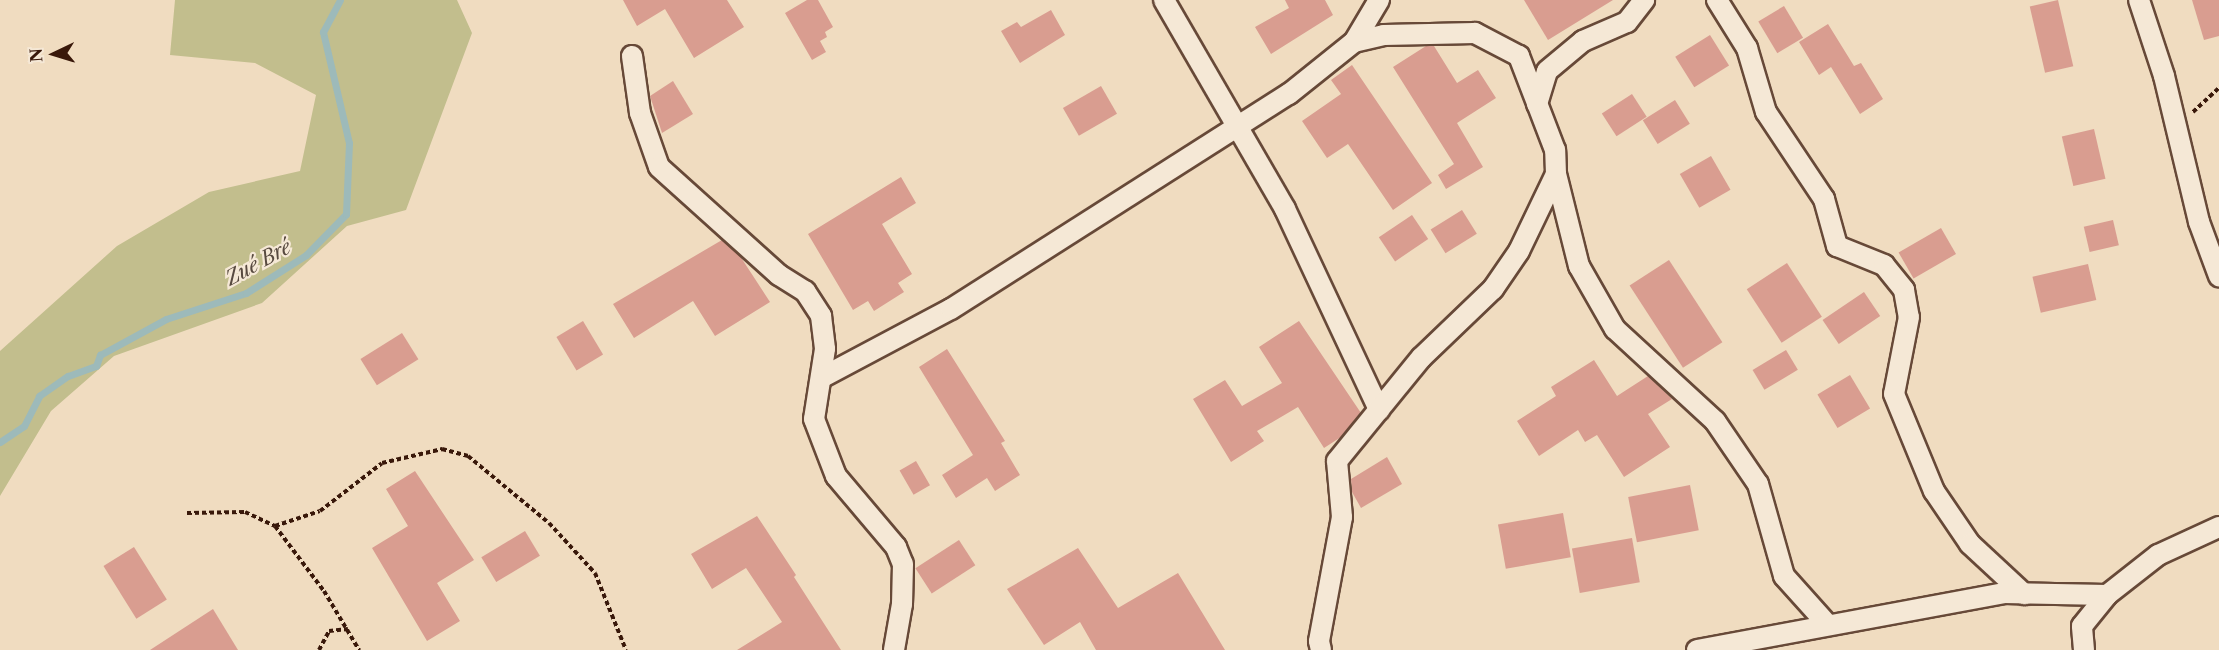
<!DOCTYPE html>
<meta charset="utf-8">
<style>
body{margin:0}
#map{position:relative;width:2219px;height:650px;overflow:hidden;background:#f0dcc0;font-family:"Libre Caslon Text",serif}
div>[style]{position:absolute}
.green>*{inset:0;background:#c2be8d}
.stream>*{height:7px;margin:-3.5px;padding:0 3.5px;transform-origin:3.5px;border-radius:3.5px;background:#9dbaba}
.building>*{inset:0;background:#d99d90;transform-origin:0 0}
.path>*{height:4px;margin-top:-2px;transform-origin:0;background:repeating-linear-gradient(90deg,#39180a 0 4.5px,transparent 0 7.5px)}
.roads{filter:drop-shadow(2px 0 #674938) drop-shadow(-2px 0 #674938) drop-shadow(0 2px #674938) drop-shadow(0 -2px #674938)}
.minor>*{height:20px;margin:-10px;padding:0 10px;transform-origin:10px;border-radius:10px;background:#f5e8d6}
span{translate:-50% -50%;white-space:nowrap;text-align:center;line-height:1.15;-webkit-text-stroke:4.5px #f5e8d6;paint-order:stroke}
.water-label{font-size:20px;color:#57493f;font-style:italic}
.north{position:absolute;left:24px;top:24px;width:60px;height:60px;-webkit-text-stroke:4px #f5e8d6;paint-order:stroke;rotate:266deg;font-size:16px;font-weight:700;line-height:24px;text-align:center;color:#39180a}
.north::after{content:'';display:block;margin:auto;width:21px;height:27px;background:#39180a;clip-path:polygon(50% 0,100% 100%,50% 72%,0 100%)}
</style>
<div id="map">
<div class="green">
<div style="clip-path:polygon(175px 0,457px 0,472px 33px,406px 210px,347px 226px,262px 303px,114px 356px,51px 411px,0 496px,0 351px,117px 246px,209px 192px,300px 171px,316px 95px,255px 63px,170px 55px)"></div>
</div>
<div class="stream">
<div style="left:0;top:442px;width:29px;rotate:-34deg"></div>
<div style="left:24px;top:426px;width:34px;rotate:-63deg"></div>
<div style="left:39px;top:396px;width:35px;rotate:-35deg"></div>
<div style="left:68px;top:376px;width:30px;rotate:-20deg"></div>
<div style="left:96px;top:366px;width:12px;rotate:-70deg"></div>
<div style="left:100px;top:355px;width:75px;rotate:-28.6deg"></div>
<div style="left:166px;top:319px;width:84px;rotate:-18deg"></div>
<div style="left:246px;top:293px;width:71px;rotate:-32.3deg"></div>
<div style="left:306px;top:255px;width:57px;rotate:-45.7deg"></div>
<div style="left:346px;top:214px;width:71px;rotate:-87.6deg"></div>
<div style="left:349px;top:143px;width:114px;rotate:-103.2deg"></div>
<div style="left:323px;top:32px;width:36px;rotate:-62deg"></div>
</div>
<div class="building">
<div style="clip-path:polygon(623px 0,727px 0,744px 27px,694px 58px,665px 9px,637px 26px)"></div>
<div style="clip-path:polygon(807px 0,818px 0,833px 27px,825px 32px,827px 37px,820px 41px,826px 52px,812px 60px,785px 13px)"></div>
<div style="clip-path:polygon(1285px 0,1325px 0,1333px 15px,1271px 54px,1255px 27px,1289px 8px)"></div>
<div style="clip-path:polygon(1524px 0,1613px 0,1548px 40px)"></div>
<div style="left:2058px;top:0;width:68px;height:29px;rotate:77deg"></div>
<div style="clip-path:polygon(2192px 0,2219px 0,2219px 36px,2204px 40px)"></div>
<div style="left:1784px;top:6px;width:37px;height:30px;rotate:59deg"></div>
<div style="clip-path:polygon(1051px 10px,1065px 35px,1020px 63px,1001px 31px,1017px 22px,1021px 27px)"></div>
<div style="clip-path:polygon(1828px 24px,1854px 66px,1861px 63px,1883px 99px,1860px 114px,1831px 67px,1819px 75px,1799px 42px)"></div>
<div style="left:1710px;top:35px;width:36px;height:41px;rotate:58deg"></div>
<div style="clip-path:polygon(1426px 46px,1434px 46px,1457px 83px,1478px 70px,1496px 98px,1457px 123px,1483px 167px,1446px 189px,1438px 175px,1454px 164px,1393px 67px)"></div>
<div style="clip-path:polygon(1352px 65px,1432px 183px,1393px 210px,1348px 144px,1327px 158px,1302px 121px,1341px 94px,1331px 80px)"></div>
<div style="clip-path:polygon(673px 81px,693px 114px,662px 133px,650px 96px)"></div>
<div style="left:1101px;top:86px;width:32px;height:44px;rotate:60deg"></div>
<div style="left:1632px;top:94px;width:27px;height:36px;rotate:57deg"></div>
<div style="left:1675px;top:100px;width:28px;height:38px;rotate:58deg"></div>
<div style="left:2094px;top:129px;width:51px;height:33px;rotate:77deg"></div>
<div style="left:1711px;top:156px;width:39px;height:36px;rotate:60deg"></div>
<div style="clip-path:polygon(901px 177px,916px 203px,882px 224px,912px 274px,898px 283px,904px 292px,874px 311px,868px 301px,853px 310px,808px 234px)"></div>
<div style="left:1462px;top:210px;width:28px;height:37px;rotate:58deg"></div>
<div style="left:1412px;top:215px;width:29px;height:40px;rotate:56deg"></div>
<div style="left:2113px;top:220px;width:26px;height:30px;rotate:77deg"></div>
<div style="left:1941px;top:228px;width:30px;height:49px;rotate:60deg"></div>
<div style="clip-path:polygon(722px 240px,740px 256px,770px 302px,715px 336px,693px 301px,634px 338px,613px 304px)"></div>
<div style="left:1669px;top:260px;width:98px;height:47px;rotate:57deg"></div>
<div style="left:1787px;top:263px;width:64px;height:48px;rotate:57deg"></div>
<div style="left:2088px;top:264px;width:37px;height:57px;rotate:77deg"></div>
<div style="left:1864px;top:292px;width:29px;height:50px;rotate:56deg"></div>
<div style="left:583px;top:321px;width:39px;height:31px;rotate:59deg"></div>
<div style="clip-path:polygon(1299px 321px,1361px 413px,1341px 437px,1324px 448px,1298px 407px,1257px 431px,1264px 441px,1231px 462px,1193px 399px,1225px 380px,1242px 406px,1282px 383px,1259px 347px)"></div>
<div style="left:402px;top:333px;width:31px;height:49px;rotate:58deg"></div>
<div style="clip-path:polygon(947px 349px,1005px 441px,1001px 443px,1020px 475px,995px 491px,987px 478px,956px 498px,942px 475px,973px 455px,919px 367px)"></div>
<div style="left:1786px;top:350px;width:23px;height:39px;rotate:59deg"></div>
<div style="clip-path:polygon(1594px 360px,1617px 396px,1648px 376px,1672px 399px,1648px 414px,1670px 447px,1624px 477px,1597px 435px,1585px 442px,1578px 430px,1539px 456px,1517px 421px,1556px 396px,1551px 387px)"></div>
<div style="left:1850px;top:375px;width:39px;height:38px;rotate:59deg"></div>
<div style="clip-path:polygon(1387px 457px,1402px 484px,1361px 508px,1352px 492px,1351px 479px)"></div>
<div style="left:916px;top:461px;width:28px;height:19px;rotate:60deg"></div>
<div style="clip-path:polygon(415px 471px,474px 560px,437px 583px,460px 621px,427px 641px,372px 548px,408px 526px,386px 489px)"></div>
<div style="left:1690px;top:485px;width:46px;height:63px;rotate:79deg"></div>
<div style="left:1563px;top:513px;width:45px;height:66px;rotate:80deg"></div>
<div style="clip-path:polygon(757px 516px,796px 575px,794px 577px,841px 650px,737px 650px,782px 622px,746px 568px,712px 589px,691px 554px)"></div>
<div style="left:525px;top:531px;width:29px;height:51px;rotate:59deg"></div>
<div style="left:1632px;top:538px;width:45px;height:61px;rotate:80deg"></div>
<div style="left:959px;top:540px;width:30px;height:52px;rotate:57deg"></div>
<div style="left:134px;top:547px;width:62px;height:36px;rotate:58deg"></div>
<div style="clip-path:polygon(1078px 548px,1118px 608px,1178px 573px,1225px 650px,1096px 650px,1080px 622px,1044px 645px,1007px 589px)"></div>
<div style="clip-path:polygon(213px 609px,238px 650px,150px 650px)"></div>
</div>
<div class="path">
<div style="left:2193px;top:112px;width:35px;rotate:-43deg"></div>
<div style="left:187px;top:513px;width:58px;rotate:-1deg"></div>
<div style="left:245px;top:512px;width:33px;rotate:25deg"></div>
<div style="left:275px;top:526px;width:81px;rotate:53deg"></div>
<div style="left:324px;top:591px;width:69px;rotate:59.3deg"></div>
<div style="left:275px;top:526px;width:47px;rotate:-18.4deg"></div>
<div style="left:320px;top:511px;width:78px;rotate:-37.7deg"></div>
<div style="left:382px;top:463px;width:62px;rotate:-13.1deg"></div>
<div style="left:442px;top:449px;width:27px;rotate:15deg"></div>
<div style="left:468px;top:456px;width:105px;rotate:39.6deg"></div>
<div style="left:549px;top:523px;width:68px;rotate:47.4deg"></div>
<div style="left:595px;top:573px;width:83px;rotate:68.1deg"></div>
<div style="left:319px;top:650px;width:21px;rotate:-62deg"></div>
<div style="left:329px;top:631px;width:19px;rotate:-6deg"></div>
</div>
<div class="roads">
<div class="minor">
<div style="left:1164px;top:0;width:241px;rotate:59.9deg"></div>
<div style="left:1285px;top:209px;width:222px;rotate:64.9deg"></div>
<div style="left:1717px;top:0;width:57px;rotate:58deg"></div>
<div style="left:1747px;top:48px;width:67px;rotate:73.5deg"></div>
<div style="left:1766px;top:112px;width:105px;rotate:56.3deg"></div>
<div style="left:1824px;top:199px;width:49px;rotate:74.5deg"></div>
<div style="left:1837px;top:246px;width:51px;rotate:22deg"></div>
<div style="left:1884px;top:265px;width:32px;rotate:51deg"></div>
<div style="left:1904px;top:290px;width:27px;rotate:80deg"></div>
<div style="left:1909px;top:317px;width:78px;rotate:101deg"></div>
<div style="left:1894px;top:394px;width:105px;rotate:67.6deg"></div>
<div style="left:1934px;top:491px;width:64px;rotate:55.8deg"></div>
<div style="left:1970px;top:544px;width:74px;rotate:42.8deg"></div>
<div style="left:2139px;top:0;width:80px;rotate:71.8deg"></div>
<div style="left:2164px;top:76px;width:150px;rotate:76.5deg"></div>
<div style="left:2199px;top:222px;width:58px;rotate:69.7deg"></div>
<div style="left:632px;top:56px;width:58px;rotate:82deg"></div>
<div style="left:640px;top:113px;width:57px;rotate:70.6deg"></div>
<div style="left:659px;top:167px;width:161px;rotate:42deg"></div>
<div style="left:779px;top:275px;width:31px;rotate:32deg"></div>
<div style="left:805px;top:291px;width:30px;rotate:57deg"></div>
<div style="left:821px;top:316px;width:33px;rotate:83deg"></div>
<div style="left:825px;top:349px;width:71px;rotate:98.9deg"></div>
<div style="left:814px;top:419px;width:61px;rotate:68.9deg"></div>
<div style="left:836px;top:476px;width:93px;rotate:49.8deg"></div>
<div style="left:896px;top:547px;width:18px;rotate:68deg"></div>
<div style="left:903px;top:564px;width:40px;rotate:91.4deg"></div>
<div style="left:902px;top:604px;width:47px;rotate:99.9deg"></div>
<div style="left:1537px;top:104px;width:34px;rotate:-73deg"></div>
<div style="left:1547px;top:71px;width:47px;rotate:-39.8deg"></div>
<div style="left:1583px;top:41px;width:48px;rotate:-23.4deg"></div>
<div style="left:1627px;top:22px;width:28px;rotate:-52deg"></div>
<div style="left:1556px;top:174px;width:95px;rotate:76deg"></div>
<div style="left:1579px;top:266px;width:73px;rotate:60.3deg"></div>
<div style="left:1615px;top:329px;width:136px;rotate:42.6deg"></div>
<div style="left:1715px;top:421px;width:76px;rotate:55.7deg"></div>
<div style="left:1758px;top:484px;width:96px;rotate:74.2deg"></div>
<div style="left:1784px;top:576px;width:64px;rotate:48.1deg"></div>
<div style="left:821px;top:378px;width:147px;rotate:-28deg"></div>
<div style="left:951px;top:309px;width:401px;rotate:-32.5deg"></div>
<div style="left:1289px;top:94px;width:83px;rotate:-38.7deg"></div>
<div style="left:1354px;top:42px;width:49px;rotate:-59.2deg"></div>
<div style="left:1321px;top:650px;width:9px;rotate:-103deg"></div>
<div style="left:1319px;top:641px;width:126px;rotate:-79.5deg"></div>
<div style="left:1342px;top:517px;width:56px;rotate:-95.1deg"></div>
<div style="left:1337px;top:461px;width:133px;rotate:-50.8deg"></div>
<div style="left:1421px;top:358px;width:100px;rotate:-43.8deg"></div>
<div style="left:1493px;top:289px;width:46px;rotate:-55.6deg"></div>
<div style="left:1519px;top:251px;width:85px;rotate:-64.3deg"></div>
<div style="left:1556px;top:174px;width:24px;rotate:-92deg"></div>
<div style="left:1555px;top:150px;width:101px;rotate:-111deg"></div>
<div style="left:1519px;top:56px;width:50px;rotate:-152.4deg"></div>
<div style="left:1475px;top:33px;width:91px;rotate:178.7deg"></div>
<div style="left:1384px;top:35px;width:31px;rotate:167deg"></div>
<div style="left:1697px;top:650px;width:312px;rotate:-10.5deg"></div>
<div style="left:2004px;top:593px;width:103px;rotate:1.1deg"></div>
<div style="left:2084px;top:650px;width:24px;rotate:-95deg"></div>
<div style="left:2082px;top:626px;width:40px;rotate:-51deg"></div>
<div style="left:2107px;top:595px;width:65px;rotate:-38.1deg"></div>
<div style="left:2158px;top:555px;width:67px;rotate:-24.7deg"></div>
</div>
</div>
<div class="water-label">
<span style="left:258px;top:263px;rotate:-29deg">Zué Bré</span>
</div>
<div class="north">N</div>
</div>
